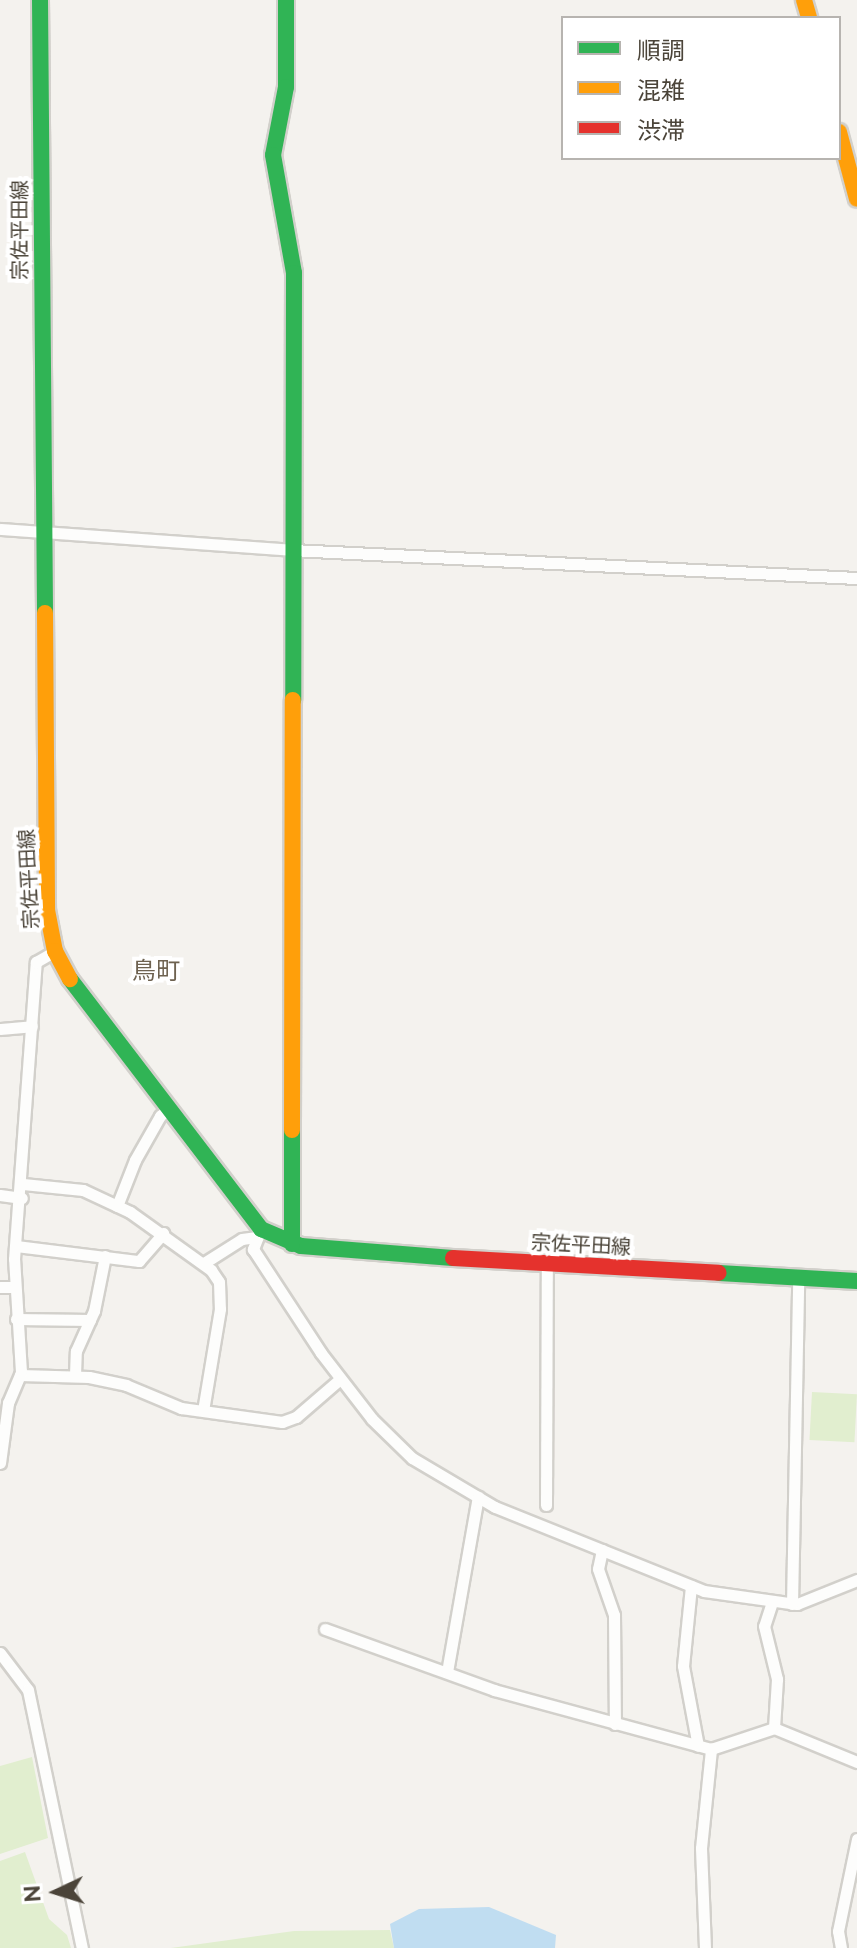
<!DOCTYPE html>
<meta charset="utf-8">
<style>
body{margin:0}
#map{position:relative;width:857px;height:1948px;overflow:hidden;background:#f4f2ee;font-family:Raleway,"Noto Sans JP",sans-serif}
div>[style]{position:absolute}
.green>*{inset:0;background:#e1eecf;transform-origin:0 0}
.water>*{inset:0;background:#c0ddf1}
.roads{filter:drop-shadow(2px 0 #d2d0cb) drop-shadow(-2px 0 #d2d0cb) drop-shadow(0 2px #d2d0cb) drop-shadow(0 -2px #d2d0cb)}
.street>*{height:11px;margin:-5.5px;padding:0 5.5px;transform-origin:5.5px;border-radius:5.5px;background:#fdfdfc}
.fast>*{height:16px;margin:-8px;padding:0 8px;transform-origin:8px;border-radius:8px;background:#30b455}
.slow>*{height:16px;margin:-8px;padding:0 8px;transform-origin:8px;border-radius:8px;background:#ff9f0a}
.jam>*{height:16px;margin:-8px;padding:0 8px;transform-origin:8px;border-radius:8px;background:#e5322d}
span{translate:-50% -50%;white-space:nowrap;text-align:center;line-height:1.15;-webkit-text-stroke:8px #fff;paint-order:stroke}
.street-label{font-size:20px;color:#4b4439}
.quarter-label{font-size:24px;color:#6e6250}
.legend{position:absolute;left:561px;top:16px;width:280px;height:144px;box-sizing:border-box;background:#fff;border:2px solid #b7b4b0;margin:0;padding:10px 14px;list-style:none;font-size:24px;color:#4b4439}
.legend li{display:flex;align-items:center;gap:16px;height:40px}
.legend b{width:40px;border:2px solid #b7b4b0}
.north{position:absolute;left:16px;top:1852px;width:80px;height:80px;-webkit-text-stroke:6px #fff;paint-order:stroke;rotate:266deg;font-size:22px;font-weight:700;line-height:32px;text-align:center;color:#4b4439}
.north::after{content:'';display:block;margin:auto;width:28px;height:36px;background:#4b4439;clip-path:polygon(50% 0,100% 100%,50% 72%,0 100%)}
</style>
<div id="map">
<div class="green">
<div style="left:812px;top:1392px;width:45px;height:48px;rotate:3deg"></div>
<div style="clip-path:polygon(32px 1757px,48px 1838px,0 1854px,0 1766px)"></div>
<div style="clip-path:polygon(25px 1852px,49px 1919px,67px 1935px,71px 1948px,0 1948px,0 1861px)"></div>
<div style="clip-path:polygon(390px 1930px,394px 1948px,171px 1948px,294px 1931px)"></div>
</div>
<div class="water">
<div style="clip-path:polygon(489px 1907px,556px 1935px,555px 1948px,394px 1948px,390px 1924px,419px 1909px)"></div>
</div>
<div class="roads">
<div class="street">
<div style="left:0;top:529px;width:293px;rotate:4.1deg"></div>
<div style="left:292px;top:550px;width:566px;rotate:2.84deg"></div>
<div style="left:0;top:1029px;width:32px;rotate:-5deg"></div>
<div style="left:23px;top:1184px;width:60px;rotate:5.7deg"></div>
<div style="left:83px;top:1190px;width:52px;rotate:25.1deg"></div>
<div style="left:130px;top:1212px;width:100px;rotate:35.6deg"></div>
<div style="left:211px;top:1270px;width:14px;rotate:56deg"></div>
<div style="left:219px;top:1282px;width:27px;rotate:88deg"></div>
<div style="left:220px;top:1309px;width:103px;rotate:99.5deg"></div>
<div style="left:0;top:1195px;width:22px;rotate:8deg"></div>
<div style="left:117px;top:1206px;width:49px;rotate:-68.6deg"></div>
<div style="left:135px;top:1160px;width:51px;rotate:-60.4deg"></div>
<div style="left:160px;top:1116px;width:12px;rotate:-42deg"></div>
<div style="left:261px;top:1229px;width:22px;rotate:112deg"></div>
<div style="left:253px;top:1249px;width:124px;rotate:56.8deg"></div>
<div style="left:321px;top:1353px;width:83px;rotate:52.3deg"></div>
<div style="left:372px;top:1419px;width:56px;rotate:44.3deg"></div>
<div style="left:412px;top:1458px;width:96px;rotate:30.6deg"></div>
<div style="left:495px;top:1507px;width:225px;rotate:21.9deg"></div>
<div style="left:704px;top:1591px;width:94px;rotate:8deg"></div>
<div style="left:797px;top:1604px;width:65px;rotate:-21.8deg"></div>
<div style="left:16px;top:1246px;width:124px;rotate:7deg"></div>
<div style="left:139px;top:1261px;width:37px;rotate:-49deg"></div>
<div style="left:204px;top:1263px;width:45px;rotate:-32.3deg"></div>
<div style="left:242px;top:1239px;width:15px;rotate:-8deg"></div>
<div style="left:0;top:1287px;width:14px"></div>
<div style="left:16px;top:1319px;width:74px;rotate:0.8deg"></div>
<div style="left:20px;top:1375px;width:69px;rotate:1.7deg"></div>
<div style="left:89px;top:1377px;width:38px;rotate:12deg"></div>
<div style="left:126px;top:1385px;width:60px;rotate:22.7deg"></div>
<div style="left:181px;top:1408px;width:102px;rotate:7.9deg"></div>
<div style="left:282px;top:1422px;width:15px;rotate:-20deg"></div>
<div style="left:296px;top:1417px;width:58px;rotate:-40.8deg"></div>
<div style="left:75px;top:1375px;width:24px;rotate:-88deg"></div>
<div style="left:76px;top:1351px;width:44px;rotate:-65.8deg"></div>
<div style="left:94px;top:1311px;width:56px;rotate:-78.7deg"></div>
<div style="left:0;top:1463px;width:61px;rotate:-82.4deg"></div>
<div style="left:8px;top:1403px;width:34px;rotate:-67deg"></div>
<div style="left:21px;top:1372px;width:113px;rotate:-93.5deg"></div>
<div style="left:14px;top:1259px;width:298px;rotate:-85.8deg"></div>
<div style="left:36px;top:962px;width:22px;rotate:-30deg"></div>
<div style="left:546px;top:1505px;width:242px;rotate:-89.8deg"></div>
<div style="left:602px;top:1550px;width:19px;rotate:102deg"></div>
<div style="left:598px;top:1569px;width:49px;rotate:70.8deg"></div>
<div style="left:614px;top:1615px;width:109px;rotate:89.5deg"></div>
<div style="left:691px;top:1586px;width:80px;rotate:95.7deg"></div>
<div style="left:683px;top:1666px;width:81px;rotate:79.4deg"></div>
<div style="left:772px;top:1602px;width:25px;rotate:108deg"></div>
<div style="left:764px;top:1626px;width:55px;rotate:76.2deg"></div>
<div style="left:777px;top:1679px;width:49px;rotate:93.5deg"></div>
<div style="left:792px;top:1604px;width:326px;rotate:-88.9deg"></div>
<div style="left:325px;top:1629px;width:180px;rotate:19.8deg"></div>
<div style="left:494px;top:1690px;width:225px;rotate:15.2deg"></div>
<div style="left:711px;top:1749px;width:66px;rotate:-18.4deg"></div>
<div style="left:774px;top:1728px;width:90px;rotate:22.3deg"></div>
<div style="left:0;top:1653px;width:46px;rotate:52.9deg"></div>
<div style="left:28px;top:1690px;width:264px;rotate:78.2deg"></div>
<div style="left:447px;top:1672px;width:178px;rotate:-80deg"></div>
<div style="left:705px;top:1948px;width:100px;rotate:-92.3deg"></div>
<div style="left:701px;top:1848px;width:100px;rotate:-84.2deg"></div>
<div style="left:841px;top:1948px;width:17px;rotate:-100deg"></div>
<div style="left:838px;top:1931px;width:94px;rotate:-78.3deg"></div>
</div>
<div class="fast">
<div style="left:40px;top:0;width:613px;rotate:89.53deg"></div>
<div style="left:286px;top:0;width:87px;rotate:90deg"></div>
<div style="left:286px;top:87px;width:69px;rotate:100.8deg"></div>
<div style="left:273px;top:155px;width:120px;rotate:79.9deg"></div>
<div style="left:294px;top:273px;width:427px;rotate:90.1deg"></div>
<div style="left:70px;top:979px;width:315px;rotate:52.6deg"></div>
<div style="left:261px;top:1229px;width:43px;rotate:23deg"></div>
<div style="left:301px;top:1246px;width:152px;rotate:4.5deg"></div>
<div style="left:292px;top:1244px;width:114px;rotate:-90deg"></div>
<div style="left:719px;top:1273px;width:138px;rotate:3.3deg"></div>
</div>
<div class="slow">
<div style="left:804px;top:0;width:19px;rotate:74deg"></div>
<div style="left:839px;top:132px;width:69px;rotate:75deg"></div>
<div style="left:45px;top:613px;width:297px;rotate:89.6deg"></div>
<div style="left:47px;top:910px;width:42px;rotate:79deg"></div>
<div style="left:55px;top:951px;width:32px;rotate:62deg"></div>
<div style="left:292px;top:1130px;width:430px;rotate:-89.9deg"></div>
</div>
<div class="jam">
<div style="left:453px;top:1258px;width:266px;rotate:3.2deg"></div>
</div>
</div>
<div class="street-label">
<span style="left:20px;top:230px;rotate:-90deg">宗佐平田線</span>
<span style="left:29px;top:879px;rotate:-93deg">宗佐平田線</span>
<span style="left:581px;top:1245px;rotate:3deg">宗佐平田線</span>
</div>
<div class="quarter-label">
<span style="left:156px;top:971px">鳥町</span>
</div>
<ul class="legend">
<li><b style="height:10px;background:#30b455"></b>順調</li>
<li><b style="height:10px;background:#ff9f0a"></b>混雑</li>
<li><b style="height:10px;background:#e5322d"></b>渋滞</li>
</ul>
<div class="north">N</div>
</div>
